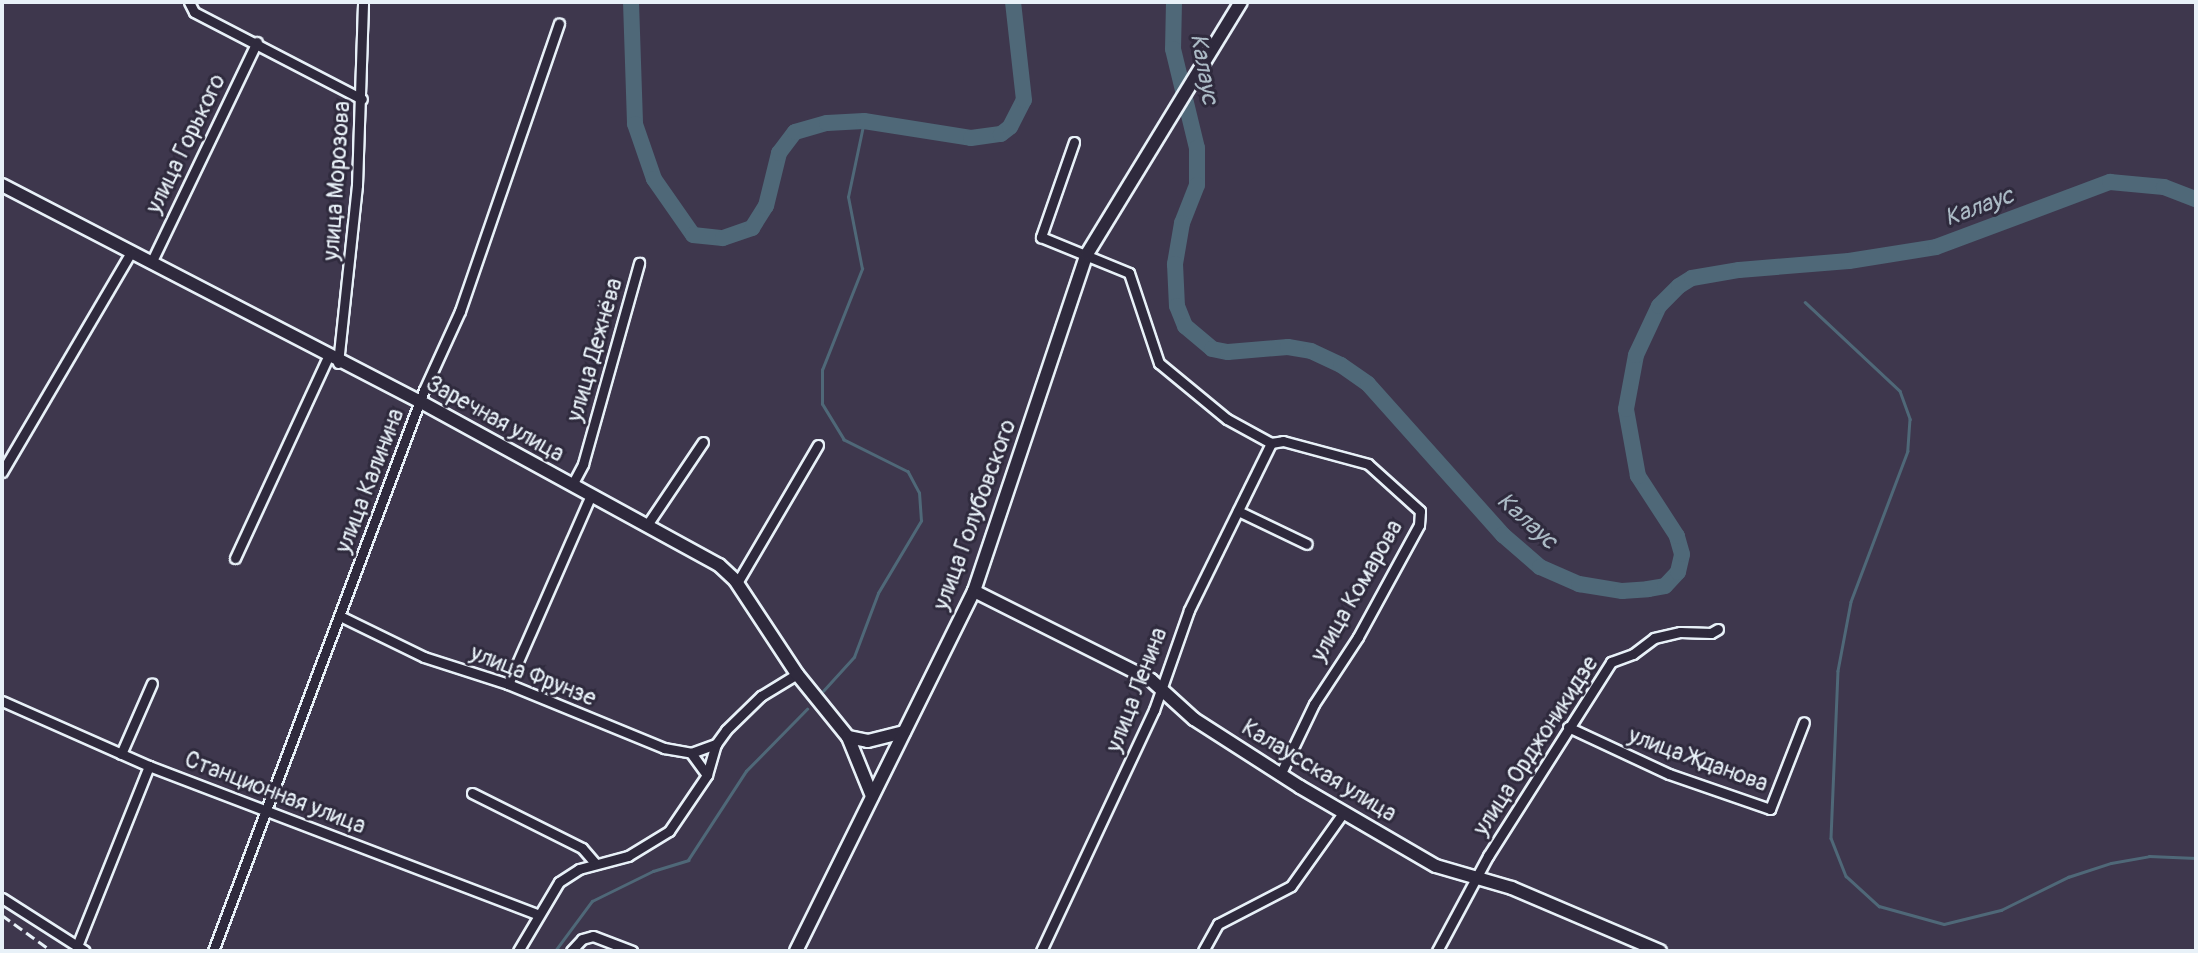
<!DOCTYPE html>
<meta charset="utf-8">
<style>
body{margin:0}
#map{position:relative;width:2198px;height:953px;overflow:hidden;background:#3e374d;font-family:Pangolin,sans-serif}
div>[style]{position:absolute}
.stream>*{height:2.5px;margin:-1.25px;padding:0 1.25px;transform-origin:1.25px;border-radius:1.25px;background:#4f6878}
.river>*{height:16px;margin:-8px;padding:0 8px;transform-origin:8px;border-radius:8px;background:#4f6878}
.roads{filter:drop-shadow(2px 0 #e8f1f8) drop-shadow(-2px 0 #e8f1f8) drop-shadow(0 2px #e8f1f8) drop-shadow(0 -2px #e8f1f8)}
.street>*{height:9px;margin:-4.5px;padding:0 4.5px;transform-origin:4.5px;border-radius:4.5px;background:#2f2a3d}
.secondary>*{height:12px;margin:-6px;padding:0 6px;transform-origin:6px;border-radius:6px;background:#2f2a3d}
.rail>*{height:2.5px;margin-top:-1.25px;transform-origin:0;background:repeating-linear-gradient(90deg,#e8f1f8 0 10px,transparent 0 15px)}
span{translate:-50% -50%;white-space:nowrap;text-align:center;line-height:1.15;-webkit-text-stroke:6px #2f2a3d;paint-order:stroke}
.street-label{font-size:23px;color:#e8f1f8}
.water-label{font-size:24px;color:#abbac5;font-style:italic}
.frame{position:absolute;inset:0;border:4px solid #e8f1f8;pointer-events:none}
</style>
<div id="map">
<div class="stream">
<div style="left:1805px;top:302px;width:130px;rotate:43.1deg"></div>
<div style="left:1900px;top:391px;width:30px;rotate:70deg"></div>
<div style="left:1910px;top:419px;width:32px;rotate:94deg"></div>
<div style="left:1908px;top:451px;width:161px;rotate:110.7deg"></div>
<div style="left:1851px;top:602px;width:70px;rotate:100.7deg"></div>
<div style="left:1838px;top:671px;width:167px;rotate:92.4deg"></div>
<div style="left:1831px;top:838px;width:41px;rotate:68.5deg"></div>
<div style="left:1846px;top:876px;width:45px;rotate:42.3deg"></div>
<div style="left:1879px;top:906px;width:67px;rotate:15.5deg"></div>
<div style="left:1944px;top:924px;width:59px;rotate:-13.8deg"></div>
<div style="left:2001px;top:910px;width:75px;rotate:-26.2deg"></div>
<div style="left:2068px;top:877px;width:45px;rotate:-18deg"></div>
<div style="left:2111px;top:863px;width:39px;rotate:-10deg"></div>
<div style="left:2149px;top:856px;width:47px;rotate:2.4deg"></div>
<div style="left:823px;top:691px;width:46px;rotate:-47.6deg"></div>
<div style="left:854px;top:657px;width:68px;rotate:-69.4deg"></div>
<div style="left:878px;top:593px;width:84px;rotate:-59.2deg"></div>
<div style="left:921px;top:521px;width:28px;rotate:-94deg"></div>
<div style="left:919px;top:493px;width:24px;rotate:-118deg"></div>
<div style="left:908px;top:472px;width:72px;rotate:-153.4deg"></div>
<div style="left:844px;top:440px;width:42px;rotate:-121.4deg"></div>
<div style="left:822px;top:404px;width:34px;rotate:-90deg"></div>
<div style="left:822px;top:370px;width:109px;rotate:-68.4deg"></div>
<div style="left:862px;top:269px;width:73px;rotate:-101deg"></div>
<div style="left:848px;top:197px;width:78px;rotate:-78.1deg"></div>
<div style="left:555px;top:951px;width:62px;rotate:-53.5deg"></div>
<div style="left:592px;top:901px;width:68px;rotate:-26.2deg"></div>
<div style="left:653px;top:871px;width:37px;rotate:-17deg"></div>
<div style="left:688px;top:860px;width:106px;rotate:-56.9deg"></div>
<div style="left:746px;top:771px;width:87px;rotate:-45.5deg"></div>
</div>
<div class="river">
<div style="left:631px;top:2px;width:122px;rotate:88.1deg"></div>
<div style="left:635px;top:124px;width:58px;rotate:70.9deg"></div>
<div style="left:654px;top:179px;width:68px;rotate:55.1deg"></div>
<div style="left:693px;top:235px;width:30px;rotate:6deg"></div>
<div style="left:723px;top:238px;width:31px;rotate:-19deg"></div>
<div style="left:752px;top:228px;width:26px;rotate:-58deg"></div>
<div style="left:766px;top:206px;width:55px;rotate:-76.2deg"></div>
<div style="left:779px;top:153px;width:26px;rotate:-53deg"></div>
<div style="left:795px;top:132px;width:33px;rotate:-16deg"></div>
<div style="left:827px;top:123px;width:37px;rotate:-3deg"></div>
<div style="left:864px;top:121px;width:108px;rotate:9deg"></div>
<div style="left:971px;top:138px;width:30px;rotate:-8deg"></div>
<div style="left:1001px;top:134px;width:11px;rotate:-38deg"></div>
<div style="left:1010px;top:127px;width:30px;rotate:-63deg"></div>
<div style="left:1024px;top:100px;width:99px;rotate:-96.4deg"></div>
<div style="left:1174px;top:2px;width:47px;rotate:91.2deg"></div>
<div style="left:1173px;top:49px;width:102px;rotate:76.4deg"></div>
<div style="left:1197px;top:148px;width:37px;rotate:90deg"></div>
<div style="left:1197px;top:185px;width:41px;rotate:111.5deg"></div>
<div style="left:1182px;top:223px;width:42px;rotate:99.7deg"></div>
<div style="left:1175px;top:264px;width:42px;rotate:87.3deg"></div>
<div style="left:1177px;top:306px;width:22px;rotate:68deg"></div>
<div style="left:1185px;top:326px;width:35px;rotate:40deg"></div>
<div style="left:1212px;top:349px;width:16px;rotate:11deg"></div>
<div style="left:1228px;top:352px;width:60px;rotate:-4.8deg"></div>
<div style="left:1288px;top:347px;width:23px;rotate:10deg"></div>
<div style="left:1311px;top:351px;width:33px;rotate:25deg"></div>
<div style="left:1341px;top:365px;width:33px;rotate:35deg"></div>
<div style="left:1368px;top:384px;width:203px;rotate:48.2deg"></div>
<div style="left:1503px;top:535px;width:49px;rotate:40.9deg"></div>
<div style="left:1540px;top:567px;width:43px;rotate:23.6deg"></div>
<div style="left:1579px;top:584px;width:44px;rotate:9.2deg"></div>
<div style="left:1622px;top:591px;width:26px;rotate:-4deg"></div>
<div style="left:1648px;top:589px;width:17px;rotate:-10deg"></div>
<div style="left:1665px;top:586px;width:19px;rotate:-47deg"></div>
<div style="left:1678px;top:572px;width:18px;rotate:-77deg"></div>
<div style="left:1682px;top:554px;width:19px;rotate:-106deg"></div>
<div style="left:1677px;top:536px;width:72px;rotate:-123deg"></div>
<div style="left:1638px;top:476px;width:68px;rotate:-100.2deg"></div>
<div style="left:1626px;top:409px;width:55px;rotate:-79.5deg"></div>
<div style="left:1636px;top:355px;width:54px;rotate:-64.9deg"></div>
<div style="left:1659px;top:306px;width:28px;rotate:-45deg"></div>
<div style="left:1679px;top:286px;width:15px;rotate:-32deg"></div>
<div style="left:1692px;top:278px;width:48px;rotate:-9.7deg"></div>
<div style="left:1739px;top:270px;width:110px;rotate:-4.7deg"></div>
<div style="left:1849px;top:261px;width:88px;rotate:-9.1deg"></div>
<div style="left:1936px;top:247px;width:186px;rotate:-20.5deg"></div>
<div style="left:2110px;top:182px;width:54px;rotate:5.3deg"></div>
<div style="left:2164px;top:187px;width:34px;rotate:21deg"></div>
</div>
<div class="roads">
<div class="street">
<div style="left:189px;top:2px;width:11px;rotate:63deg"></div>
<div style="left:194px;top:12px;width:189px;rotate:27.4deg"></div>
<div style="left:1074px;top:142px;width:101px;rotate:109.2deg"></div>
<div style="left:1041px;top:237px;width:95px;rotate:22.2deg"></div>
<div style="left:1129px;top:273px;width:95px;rotate:71.6deg"></div>
<div style="left:1159px;top:363px;width:88px;rotate:39.5deg"></div>
<div style="left:1227px;top:419px;width:50px;rotate:28.6deg"></div>
<div style="left:1271px;top:443px;width:12px;rotate:-9deg"></div>
<div style="left:1283px;top:441px;width:88px;rotate:15.1deg"></div>
<div style="left:1368px;top:464px;width:70px;rotate:42.1deg"></div>
<div style="left:1420px;top:511px;width:14px;rotate:94deg"></div>
<div style="left:1419px;top:525px;width:128px;rotate:118.6deg"></div>
<div style="left:1358px;top:637px;width:80px;rotate:123.3deg"></div>
<div style="left:1314px;top:704px;width:79px;rotate:115.6deg"></div>
<div style="left:151px;top:263px;width:245px;rotate:-64.4deg"></div>
<div style="left:338px;top:363px;width:179px;rotate:-83.9deg"></div>
<div style="left:357px;top:185px;width:183px;rotate:-88.1deg"></div>
<div style="left:2px;top:472px;width:255px;rotate:-59.6deg"></div>
<div style="left:572px;top:485px;width:24px;rotate:-62deg"></div>
<div style="left:583px;top:464px;width:209px;rotate:-74.4deg"></div>
<div style="left:1238px;top:511px;width:76px;rotate:25.6deg"></div>
<div style="left:647px;top:525px;width:100px;rotate:-56deg"></div>
<div style="left:235px;top:558px;width:221px;rotate:-65.2deg"></div>
<div style="left:737px;top:583px;width:160px;rotate:-59.6deg"></div>
<div style="left:340px;top:616px;width:93px;rotate:26deg"></div>
<div style="left:424px;top:657px;width:88px;rotate:17.8deg"></div>
<div style="left:508px;top:684px;width:169px;rotate:22.3deg"></div>
<div style="left:664px;top:748px;width:27px;rotate:10deg"></div>
<div style="left:691px;top:753px;width:27px;rotate:-20deg"></div>
<div style="left:508px;top:684px;width:206px;rotate:-66.3deg"></div>
<div style="left:2px;top:701px;width:161px;rotate:23.9deg"></div>
<div style="left:149px;top:766px;width:415px;rotate:20.9deg"></div>
<div style="left:1568px;top:727px;width:111px;rotate:25deg"></div>
<div style="left:1669px;top:774px;width:107px;rotate:19.1deg"></div>
<div style="left:1770px;top:809px;width:93px;rotate:-68.7deg"></div>
<div style="left:691px;top:753px;width:27px;rotate:54deg"></div>
<div style="left:121px;top:754px;width:77px;rotate:-66.4deg"></div>
<div style="left:472px;top:793px;width:123px;rotate:26.6deg"></div>
<div style="left:582px;top:848px;width:21px;rotate:49deg"></div>
<div style="left:2px;top:898px;width:98px;rotate:32.6deg"></div>
<div style="left:77px;top:946px;width:194px;rotate:-68.2deg"></div>
<div style="left:213px;top:951px;width:599px;rotate:-69.39deg"></div>
<div style="left:424px;top:390px;width:87px;rotate:-65.5deg"></div>
<div style="left:460px;top:311px;width:304px;rotate:-71deg"></div>
<div style="left:518px;top:951px;width:80px;rotate:-59.3deg"></div>
<div style="left:559px;top:882px;width:24px;rotate:-33deg"></div>
<div style="left:579px;top:869px;width:51px;rotate:-14.9deg"></div>
<div style="left:628px;top:856px;width:48px;rotate:-31.4deg"></div>
<div style="left:669px;top:831px;width:68px;rotate:-55.8deg"></div>
<div style="left:707px;top:775px;width:32px;rotate:-74deg"></div>
<div style="left:716px;top:744px;width:17px;rotate:-54deg"></div>
<div style="left:726px;top:730px;width:49px;rotate:-44.2deg"></div>
<div style="left:761px;top:696px;width:42px;rotate:-31.4deg"></div>
<div style="left:571px;top:951px;width:16px;rotate:-47deg"></div>
<div style="left:582px;top:939px;width:11px;rotate:-15deg"></div>
<div style="left:593px;top:936px;width:42px;rotate:21deg"></div>
<div style="left:1041px;top:951px;width:266px;rotate:-64.9deg"></div>
<div style="left:1154px;top:710px;width:106px;rotate:-70.7deg"></div>
<div style="left:1189px;top:610px;width:186px;rotate:-63.8deg"></div>
<div style="left:1203px;top:951px;width:31px;rotate:-61deg"></div>
<div style="left:1218px;top:924px;width:82px;rotate:-27.5deg"></div>
<div style="left:1291px;top:886px;width:90px;rotate:-54.5deg"></div>
<div style="left:1437px;top:951px;width:108px;rotate:-61.8deg"></div>
<div style="left:1488px;top:856px;width:230px;rotate:-57.6deg"></div>
<div style="left:1611px;top:662px;width:23px;rotate:-20deg"></div>
<div style="left:1633px;top:654px;width:26px;rotate:-37deg"></div>
<div style="left:1654px;top:638px;width:27px;rotate:-13deg"></div>
<div style="left:1680px;top:632px;width:31px;rotate:2deg"></div>
<div style="left:1711px;top:633px;width:8px;rotate:-30deg"></div>
</div>
<div class="secondary">
<div style="left:2px;top:185px;width:472px;rotate:27.4deg"></div>
<div style="left:421px;top:402px;width:340px;rotate:28.7deg"></div>
<div style="left:719px;top:565px;width:22px;rotate:43deg"></div>
<div style="left:735px;top:580px;width:113px;rotate:56.6deg"></div>
<div style="left:797px;top:674px;width:81px;rotate:51deg"></div>
<div style="left:848px;top:737px;width:64px;rotate:67.9deg"></div>
<div style="left:974px;top:591px;width:198px;rotate:26.7deg"></div>
<div style="left:1151px;top:680px;width:58px;rotate:42.2deg"></div>
<div style="left:1194px;top:719px;width:126px;rotate:32.7deg"></div>
<div style="left:1300px;top:787px;width:157px;rotate:30.2deg"></div>
<div style="left:1436px;top:866px;width:79px;rotate:16.1deg"></div>
<div style="left:1512px;top:888px;width:161px;rotate:23.1deg"></div>
<div style="left:848px;top:737px;width:20px;rotate:11deg"></div>
<div style="left:868px;top:741px;width:37px;rotate:-14deg"></div>
<div style="left:796px;top:951px;width:402px;rotate:-63.7deg"></div>
<div style="left:974px;top:591px;width:355px;rotate:-71.5deg"></div>
<div style="left:1087px;top:254px;width:295px;rotate:-58.6deg"></div>
</div>
</div>
<div class="rail">
<div style="left:2px;top:915px;width:62px;rotate:35.8deg"></div>
</div>
<div class="street-label">
<span style="left:186px;top:144px;rotate:-64deg">улица Горького</span>
<span style="left:337px;top:181px;rotate:-86deg">улица Морозова</span>
<span style="left:595px;top:350px;rotate:-74deg">улица Дежнёва</span>
<span style="left:495px;top:419px;rotate:29deg">Заречная улица</span>
<span style="left:370px;top:481px;rotate:-69deg">улица Калинина</span>
<span style="left:975px;top:515px;rotate:-70deg">улица Голубовского</span>
<span style="left:1357px;top:591px;rotate:-60deg">улица Комарова</span>
<span style="left:533px;top:676px;rotate:21deg">улица Фрунзе</span>
<span style="left:1137px;top:690px;rotate:-69deg">улица Ленина</span>
<span style="left:1536px;top:746px;rotate:-57deg">улица Орджоникидзе</span>
<span style="left:1698px;top:760px;rotate:20deg">улица Жданова</span>
<span style="left:1319px;top:771px;rotate:31deg">Калаусская улица</span>
<span style="left:275px;top:793px;rotate:21deg">Станционная улица</span>
</div>
<div class="water-label">
<span style="left:1204px;top:69px;rotate:80deg">Калаус</span>
<span style="left:1979px;top:207px;rotate:-20deg">Калаус</span>
<span style="left:1527px;top:521px;rotate:42deg">Калаус</span>
</div>
<div class="frame"></div>
</div>
